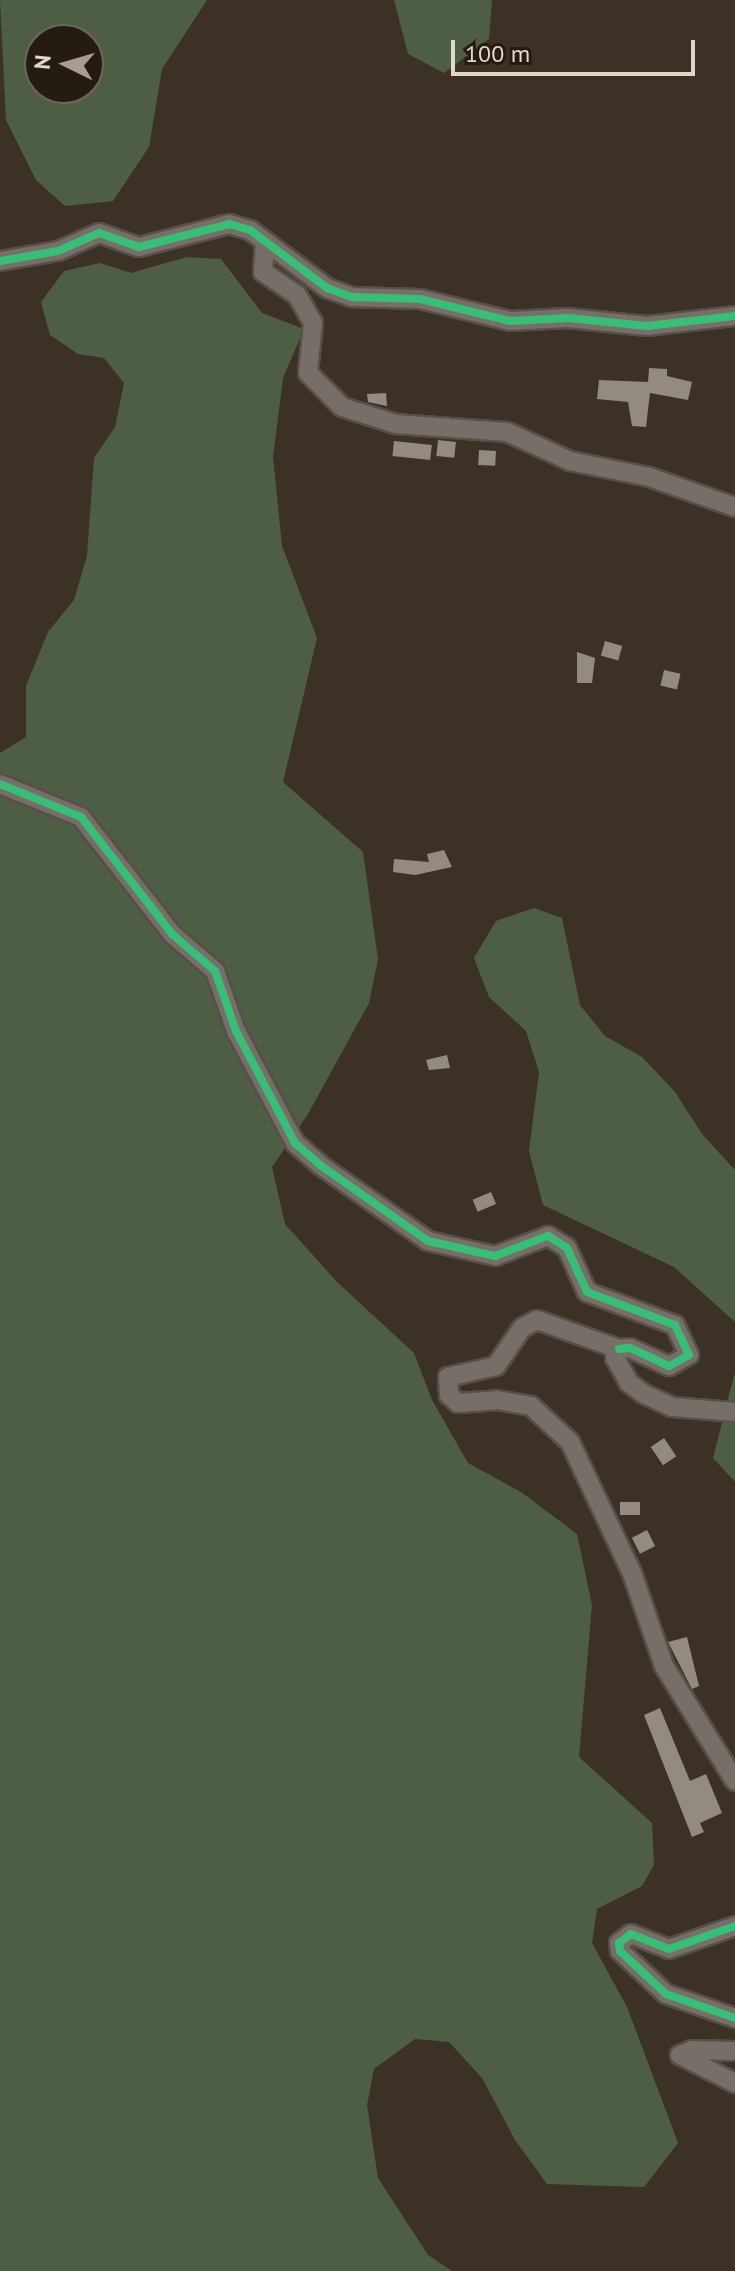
<!DOCTYPE html>
<style>
body{margin:0}
#map{position:relative;width:735px;height:2271px;overflow:hidden;background:#3c3127;font-family:"PT Sans",sans-serif}
div>[style]{position:absolute}
.green>*{inset:0;background:#4e5e44}
.building>*{inset:0;background:#938a81;transform-origin:0 0}
.roads{filter:drop-shadow(2px 0 #584f46) drop-shadow(-2px 0 #584f46) drop-shadow(0 2px #584f46) drop-shadow(0 -2px #584f46)}
.street>*{height:18px;margin:-9px;padding:0 9px;transform-origin:9px;border-radius:9px;background:#766f69}
.cycleway>*{height:8px;margin:-4px;padding:0 4px;transform-origin:4px;border-radius:4px;background:#3abd76}
span{translate:-50% -50%;white-space:nowrap;text-align:center;line-height:1.15;-webkit-text-stroke:8px #241b13;paint-order:stroke}
.north{position:absolute;left:24px;top:24px;width:80px;height:80px;box-sizing:border-box;background:#241b13;border:2px solid #70655c;border-radius:50%;rotate:275deg;font-size:22px;font-weight:700;line-height:32px;text-align:center;color:#e2d5ca}
.north::after{content:'';display:block;margin:auto;width:28px;height:36px;background:#a89c91;clip-path:polygon(50% 0,100% 100%,50% 72%,0 100%)}
.scale{position:absolute;left:451px;top:40px;width:244px;height:36px;box-sizing:border-box;border:4px solid #e2d5ca;border-top:0;padding-left:10px;font-size:24px;line-height:28px;white-space:nowrap;color:#e2d5ca;-webkit-text-stroke:6px #241b13;paint-order:stroke}
</style>
<div id="map">
<div class="green">
<div style="clip-path:polygon(evenodd,0 0,207px 0,162px 69px,149px 147px,113px 201px,65px 206px,36px 180px,6px 120px,0 0,40px 40px,88px 40px,88px 88px,40px 88px,40px 40px)"></div>
<div style="clip-path:polygon(394px 0,492px 0,489px 39px,444px 73px,408px 54px)"></div>
<div style="clip-path:polygon(187px 257px,221px 259px,262px 313px,304px 329px,283px 378px,273px 457px,282px 546px,317px 638px,283px 782px,363px 852px,378px 959px,369px 1003px,308px 1114px,272px 1167px,285px 1224px,337px 1282px,414px 1353px,432px 1400px,468px 1463px,521px 1492px,577px 1534px,592px 1605px,579px 1757px,652px 1823px,654px 1865px,642px 1886px,597px 1909px,592px 1943px,627px 2007px,678px 2143px,644px 2187px,547px 2184px,515px 2140px,482px 2078px,449px 2042px,415px 2039px,374px 2069px,367px 2105px,378px 2178px,428px 2255px,452px 2271px,0 2271px,0 753px,26px 737px,26px 686px,48px 632px,74px 600px,87px 556px,94px 458px,115px 427px,124px 383px,104px 358px,78px 354px,50px 335px,41px 302px,64px 271px,100px 263px,131px 273px)"></div>
<div style="clip-path:polygon(534px 908px,562px 918px,580px 1005px,605px 1036px,642px 1057px,675px 1092px,702px 1134px,735px 1170px,735px 1322px,674px 1267px,543px 1205px,529px 1151px,539px 1072px,526px 1031px,489px 997px,474px 958px,496px 921px)"></div>
<div style="clip-path:polygon(735px 1372px,735px 1482px,713px 1458px)"></div>
</div>
<div class="building">
<div style="clip-path:polygon(649px 368px,667px 369px,667px 376px,692px 382px,688px 400px,650px 393px,646px 427px,632px 426px,628px 402px,597px 399px,599px 380px,648px 382px)"></div>
<div style="clip-path:polygon(386px 393px,387px 406px,368px 402px,367px 394px)"></div>
<div style="left:438px;top:440px;width:18px;height:16px;rotate:6deg"></div>
<div style="left:394px;top:441px;width:38px;height:15px;rotate:6deg"></div>
<div style="left:479px;top:450px;width:17px;height:15px;rotate:3deg"></div>
<div style="left:605px;top:641px;width:18px;height:15px;rotate:16deg"></div>
<div style="clip-path:polygon(577px 652px,595px 658px,592px 683px,577px 683px)"></div>
<div style="left:664px;top:670px;width:17px;height:16px;rotate:13deg"></div>
<div style="clip-path:polygon(444px 850px,452px 867px,415px 875px,393px 872px,394px 859px,429px 862px,427px 854px)"></div>
<div style="clip-path:polygon(447px 1055px,450px 1068px,429px 1070px,426px 1060px)"></div>
<div style="left:491px;top:1192px;width:13px;height:20px;rotate:67deg"></div>
<div style="left:664px;top:1438px;width:22px;height:16px;rotate:56deg"></div>
<div style="left:620px;top:1502px;width:20px;height:13px"></div>
<div style="left:647px;top:1530px;width:18px;height:17px;rotate:63deg"></div>
<div style="clip-path:polygon(687px 1637px,699px 1686px,692px 1689px,668px 1642px)"></div>
<div style="clip-path:polygon(660px 1708px,690px 1781px,706px 1774px,722px 1813px,700px 1823px,704px 1832px,692px 1837px,644px 1715px)"></div>
</div>
<div class="roads">
<div class="street">
<div style="left:265px;top:242px;width:30px;rotate:94deg"></div>
<div style="left:263px;top:272px;width:41px;rotate:34.1deg"></div>
<div style="left:297px;top:295px;width:32px;rotate:60deg"></div>
<div style="left:313px;top:323px;width:50px;rotate:95.7deg"></div>
<div style="left:308px;top:373px;width:48px;rotate:45deg"></div>
<div style="left:342px;top:407px;width:57px;rotate:17.5deg"></div>
<div style="left:396px;top:424px;width:111px;rotate:4.1deg"></div>
<div style="left:507px;top:432px;width:69px;rotate:24.7deg"></div>
<div style="left:570px;top:461px;width:81px;rotate:11.4deg"></div>
<div style="left:649px;top:477px;width:91px;rotate:19.2deg"></div>
<div style="left:0;top:261px;width:59px;rotate:-9.8deg"></div>
<div style="left:58px;top:251px;width:45px;rotate:-23.7deg"></div>
<div style="left:99px;top:233px;width:42px;rotate:19.3deg"></div>
<div style="left:139px;top:247px;width:93px;rotate:-14.3deg"></div>
<div style="left:229px;top:224px;width:22px;rotate:16deg"></div>
<div style="left:250px;top:230px;width:96px;rotate:37deg"></div>
<div style="left:327px;top:288px;width:27px;rotate:20deg"></div>
<div style="left:352px;top:297px;width:68px;rotate:1.7deg"></div>
<div style="left:420px;top:299px;width:93px;rotate:13.7deg"></div>
<div style="left:510px;top:321px;width:58px;rotate:-3deg"></div>
<div style="left:568px;top:318px;width:79px;rotate:5.8deg"></div>
<div style="left:647px;top:326px;width:89px;rotate:-6.5deg"></div>
<div style="left:0;top:784px;width:87px;rotate:22.2deg"></div>
<div style="left:81px;top:817px;width:148px;rotate:52.1deg"></div>
<div style="left:172px;top:934px;width:57px;rotate:40.7deg"></div>
<div style="left:215px;top:971px;width:64px;rotate:70.7deg"></div>
<div style="left:236px;top:1031px;width:127px;rotate:62.2deg"></div>
<div style="left:295px;top:1143px;width:33px;rotate:41deg"></div>
<div style="left:320px;top:1165px;width:132px;rotate:35.1deg"></div>
<div style="left:428px;top:1241px;width:69px;rotate:12.6deg"></div>
<div style="left:495px;top:1256px;width:57px;rotate:-20.7deg"></div>
<div style="left:548px;top:1236px;width:22px;rotate:32deg"></div>
<div style="left:567px;top:1248px;width:48px;rotate:65.6deg"></div>
<div style="left:587px;top:1292px;width:94px;rotate:20.6deg"></div>
<div style="left:675px;top:1325px;width:33px;rotate:65deg"></div>
<div style="left:689px;top:1355px;width:23px;rotate:151deg"></div>
<div style="left:669px;top:1366px;width:43px;rotate:-155.2deg"></div>
<div style="left:630px;top:1348px;width:11px;rotate:175deg"></div>
<div style="left:735px;top:1412px;width:63px;rotate:-175.5deg"></div>
<div style="left:672px;top:1407px;width:31px;rotate:-155deg"></div>
<div style="left:644px;top:1394px;width:19px;rotate:-144deg"></div>
<div style="left:629px;top:1383px;width:29px;rotate:-119deg"></div>
<div style="left:615px;top:1358px;width:10px;rotate:-66deg"></div>
<div style="left:619px;top:1349px;width:87px;rotate:-160.5deg"></div>
<div style="left:537px;top:1320px;width:17px;rotate:152deg"></div>
<div style="left:522px;top:1328px;width:46px;rotate:124.4deg"></div>
<div style="left:496px;top:1366px;width:49px;rotate:167.1deg"></div>
<div style="left:448px;top:1377px;width:18px;rotate:87deg"></div>
<div style="left:449px;top:1395px;width:12px;rotate:42deg"></div>
<div style="left:458px;top:1403px;width:39px;rotate:-4deg"></div>
<div style="left:497px;top:1400px;width:35px;rotate:10deg"></div>
<div style="left:531px;top:1406px;width:53px;rotate:42.7deg"></div>
<div style="left:570px;top:1442px;width:145px;rotate:64.7deg"></div>
<div style="left:632px;top:1573px;width:98px;rotate:71deg"></div>
<div style="left:664px;top:1666px;width:135px;rotate:58.3deg"></div>
<div style="left:735px;top:1926px;width:70px;rotate:160.8deg"></div>
<div style="left:669px;top:1949px;width:41px;rotate:-158.5deg"></div>
<div style="left:631px;top:1934px;width:15px;rotate:143deg"></div>
<div style="left:619px;top:1943px;width:8px;rotate:83deg"></div>
<div style="left:620px;top:1951px;width:63px;rotate:43.1deg"></div>
<div style="left:666px;top:1994px;width:73px;rotate:19.2deg"></div>
<div style="left:735px;top:2051px;width:43px;rotate:-178.7deg"></div>
<div style="left:692px;top:2050px;width:13px;rotate:157deg"></div>
<div style="left:680px;top:2055px;width:62px;rotate:27deg"></div>
</div>
</div>
<div class="cycleway">
<div style="left:0;top:261px;width:59px;rotate:-9.8deg"></div>
<div style="left:58px;top:251px;width:45px;rotate:-23.7deg"></div>
<div style="left:99px;top:233px;width:42px;rotate:19.3deg"></div>
<div style="left:139px;top:247px;width:93px;rotate:-14.3deg"></div>
<div style="left:229px;top:224px;width:22px;rotate:16deg"></div>
<div style="left:250px;top:230px;width:96px;rotate:37deg"></div>
<div style="left:327px;top:288px;width:27px;rotate:20deg"></div>
<div style="left:352px;top:297px;width:68px;rotate:1.7deg"></div>
<div style="left:420px;top:299px;width:93px;rotate:13.7deg"></div>
<div style="left:510px;top:321px;width:58px;rotate:-3deg"></div>
<div style="left:568px;top:318px;width:79px;rotate:5.8deg"></div>
<div style="left:647px;top:326px;width:89px;rotate:-6.5deg"></div>
<div style="left:0;top:784px;width:87px;rotate:22.2deg"></div>
<div style="left:81px;top:817px;width:148px;rotate:52.1deg"></div>
<div style="left:172px;top:934px;width:57px;rotate:40.7deg"></div>
<div style="left:215px;top:971px;width:64px;rotate:70.7deg"></div>
<div style="left:236px;top:1031px;width:127px;rotate:62.2deg"></div>
<div style="left:295px;top:1143px;width:33px;rotate:41deg"></div>
<div style="left:320px;top:1165px;width:132px;rotate:35.1deg"></div>
<div style="left:428px;top:1241px;width:69px;rotate:12.6deg"></div>
<div style="left:495px;top:1256px;width:57px;rotate:-20.7deg"></div>
<div style="left:548px;top:1236px;width:22px;rotate:32deg"></div>
<div style="left:567px;top:1248px;width:48px;rotate:65.6deg"></div>
<div style="left:587px;top:1292px;width:94px;rotate:20.6deg"></div>
<div style="left:675px;top:1325px;width:33px;rotate:65deg"></div>
<div style="left:689px;top:1355px;width:23px;rotate:151deg"></div>
<div style="left:669px;top:1366px;width:43px;rotate:-155.2deg"></div>
<div style="left:630px;top:1348px;width:11px;rotate:175deg"></div>
<div style="left:735px;top:1926px;width:70px;rotate:160.8deg"></div>
<div style="left:669px;top:1949px;width:41px;rotate:-158.5deg"></div>
<div style="left:631px;top:1934px;width:15px;rotate:143deg"></div>
<div style="left:619px;top:1943px;width:8px;rotate:83deg"></div>
<div style="left:620px;top:1951px;width:63px;rotate:43.1deg"></div>
<div style="left:666px;top:1994px;width:73px;rotate:19.2deg"></div>
</div>
<div class="north">N</div>
<div class="scale">100 m</div>
</div>
